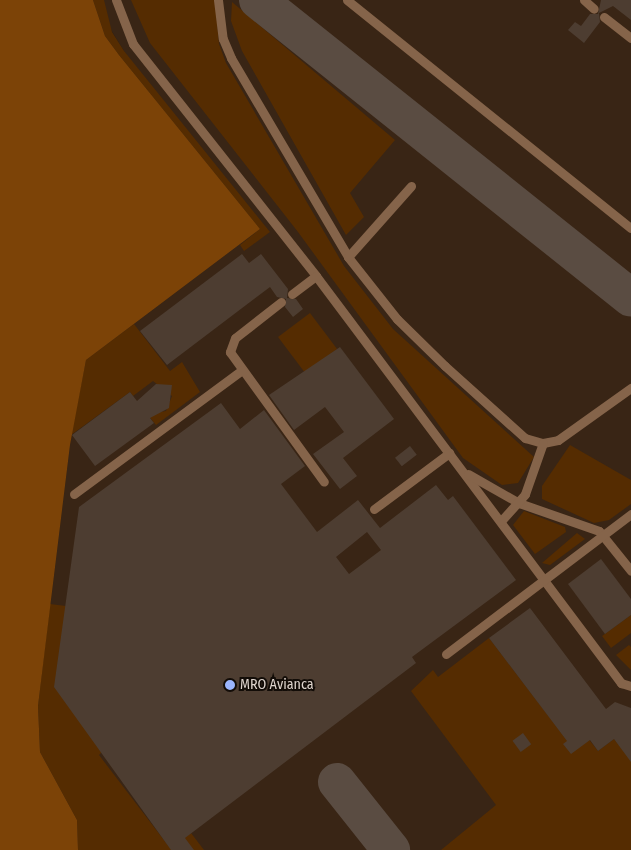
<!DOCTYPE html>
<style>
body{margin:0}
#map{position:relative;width:631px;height:850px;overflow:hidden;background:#2f2015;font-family:"Fira Sans Condensed",sans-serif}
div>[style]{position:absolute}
.built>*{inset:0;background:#392515}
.green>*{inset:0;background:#552c01;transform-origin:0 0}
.forest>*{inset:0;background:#7c4307}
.taxiway>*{height:38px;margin:-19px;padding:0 19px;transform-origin:19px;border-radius:19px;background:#5a4c42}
.building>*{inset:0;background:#4d3d31;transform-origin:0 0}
.service>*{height:9px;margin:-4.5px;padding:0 4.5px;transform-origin:4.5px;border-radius:4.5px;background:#85644a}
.dots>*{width:14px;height:14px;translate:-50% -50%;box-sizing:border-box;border:2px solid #120c07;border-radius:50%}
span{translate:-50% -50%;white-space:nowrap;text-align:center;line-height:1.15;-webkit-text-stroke:4px #120c07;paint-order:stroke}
.poi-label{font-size:14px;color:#ded4cd}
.left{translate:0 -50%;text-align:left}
</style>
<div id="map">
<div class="built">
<div style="clip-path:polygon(93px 0,631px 0,631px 850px,78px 850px,77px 820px,38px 706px,70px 445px,86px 360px,260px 229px,155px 102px)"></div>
</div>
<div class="green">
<div style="clip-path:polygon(93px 0,104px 0,112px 32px,124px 51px,270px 232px,244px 251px,240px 245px,260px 229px,119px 55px,105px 36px)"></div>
<div style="clip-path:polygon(131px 0,215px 0,219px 44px,226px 63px,344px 266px,393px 329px,534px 457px,518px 483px,502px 485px,463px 458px,298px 232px,150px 43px)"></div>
<div style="clip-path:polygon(232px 2px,395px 140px,350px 193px,364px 217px,346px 235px,242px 51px,231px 21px)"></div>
<div style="left:310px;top:313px;width:45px;height:40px;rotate:53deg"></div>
<div style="clip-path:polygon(134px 324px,170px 371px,182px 362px,200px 392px,156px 425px,147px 414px,166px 411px,172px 396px,153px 381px,133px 396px,130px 392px,71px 435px,86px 360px)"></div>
<div style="clip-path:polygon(570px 445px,631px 480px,631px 504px,609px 520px,594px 523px,542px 499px,542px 486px)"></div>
<div style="clip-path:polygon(524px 511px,565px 527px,566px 532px,535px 554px,513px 525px)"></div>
<div style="clip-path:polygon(577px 533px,585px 539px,550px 565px,542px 563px)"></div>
<div style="clip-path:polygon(50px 604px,66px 606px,103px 751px,99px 755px,170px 848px,191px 833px,204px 850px,78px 850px,77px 820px,40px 752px,38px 706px)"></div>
<div style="clip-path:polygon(631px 615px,631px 633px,611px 648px,602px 636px)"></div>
<div style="clip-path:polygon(489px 638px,566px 739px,580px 728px,598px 751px,614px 739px,631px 760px,631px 850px,441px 850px,496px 805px,411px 691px,433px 670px,438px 677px)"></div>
<div style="clip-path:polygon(629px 645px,631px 647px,631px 670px,616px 655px)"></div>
</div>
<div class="forest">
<div style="clip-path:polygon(0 0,93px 0,105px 36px,119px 55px,260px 229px,86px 360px,70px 445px,38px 706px,40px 752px,77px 820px,78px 850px,0 850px)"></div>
</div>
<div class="taxiway">
<div style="left:258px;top:0;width:477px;rotate:38.6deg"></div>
<div style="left:337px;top:782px;width:87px;rotate:51.5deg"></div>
</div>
<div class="building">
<div style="clip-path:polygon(601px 0,631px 0,631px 20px,613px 6px,599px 13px,600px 22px,584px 43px,568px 30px,575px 22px,581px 26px,590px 14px,598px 14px)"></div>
<div style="clip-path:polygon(242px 254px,249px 263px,261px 254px,288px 289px,287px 298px,296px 299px,303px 309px,293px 317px,285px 307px,286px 299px,277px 297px,270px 287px,167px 365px,140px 331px)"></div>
<div style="clip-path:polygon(340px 347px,394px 419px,343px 458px,357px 476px,340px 489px,313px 454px,344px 432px,325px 407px,294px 430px,269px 395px)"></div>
<div style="clip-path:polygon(156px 384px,172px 385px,169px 408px,150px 418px,154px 423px,95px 466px,72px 435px,130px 392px,137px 401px)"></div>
<div style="clip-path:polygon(evenodd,221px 403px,240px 429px,264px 410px,305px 466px,281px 484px,317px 532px,358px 500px,380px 528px,436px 485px,448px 500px,453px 496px,516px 580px,412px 657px,416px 663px,185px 838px,194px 850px,171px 850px,54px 687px,79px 507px,221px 403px,367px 532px,381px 550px,349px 574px,336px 557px,367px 532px)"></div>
<div style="left:410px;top:446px;width:11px;height:19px;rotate:52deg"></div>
<div style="clip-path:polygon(601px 559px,631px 599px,631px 615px,605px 634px,568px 584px)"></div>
<div style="clip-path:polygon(530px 608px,606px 709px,615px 702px,631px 708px,631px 762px,614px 739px,598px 751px,590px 740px,571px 754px,563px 744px,567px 741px,489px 638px)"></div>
<div style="left:523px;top:733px;width:14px;height:13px;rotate:54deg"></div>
</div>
<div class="service">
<div style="left:116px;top:0;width:47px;rotate:68.9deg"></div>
<div style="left:133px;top:44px;width:295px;rotate:51.7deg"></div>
<div style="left:316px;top:276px;width:509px;rotate:53.15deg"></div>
<div style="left:621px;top:683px;width:10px;rotate:17deg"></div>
<div style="left:218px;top:0;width:39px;rotate:83deg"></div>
<div style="left:223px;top:39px;width:21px;rotate:67deg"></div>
<div style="left:231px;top:58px;width:231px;rotate:59.5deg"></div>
<div style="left:348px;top:257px;width:79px;rotate:51.7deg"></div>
<div style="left:397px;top:319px;width:67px;rotate:44.4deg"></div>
<div style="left:445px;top:366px;width:108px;rotate:42deg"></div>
<div style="left:525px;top:438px;width:19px;rotate:16deg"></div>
<div style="left:543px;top:443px;width:15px;rotate:-11deg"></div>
<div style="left:558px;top:440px;width:90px;rotate:-35.5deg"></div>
<div style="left:347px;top:0;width:364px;rotate:38.8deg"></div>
<div style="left:584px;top:0;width:13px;rotate:42deg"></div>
<div style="left:604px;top:17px;width:34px;rotate:38deg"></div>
<div style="left:348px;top:257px;width:95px;rotate:-48.4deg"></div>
<div style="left:292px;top:294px;width:30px;rotate:-37deg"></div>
<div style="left:281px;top:302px;width:58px;rotate:142deg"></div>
<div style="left:235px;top:338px;width:15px;rotate:110deg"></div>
<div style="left:230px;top:352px;width:160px;rotate:54.1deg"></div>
<div style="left:468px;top:474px;width:59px;rotate:29.6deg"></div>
<div style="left:519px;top:503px;width:85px;rotate:19.3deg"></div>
<div style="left:599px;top:531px;width:51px;rotate:51.3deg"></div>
<div style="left:74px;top:494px;width:209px;rotate:-36.4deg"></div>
<div style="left:374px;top:509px;width:94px;rotate:-36.7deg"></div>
<div style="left:501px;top:521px;width:36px;rotate:-48deg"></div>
<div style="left:525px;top:494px;width:54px;rotate:-70.6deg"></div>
<div style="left:446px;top:654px;width:232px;rotate:-37.1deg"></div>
</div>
<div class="dots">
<div style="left:230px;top:685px;background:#9bb5fd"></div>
</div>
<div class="poi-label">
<span class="left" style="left:240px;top:685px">MRO Avianca</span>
</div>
</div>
